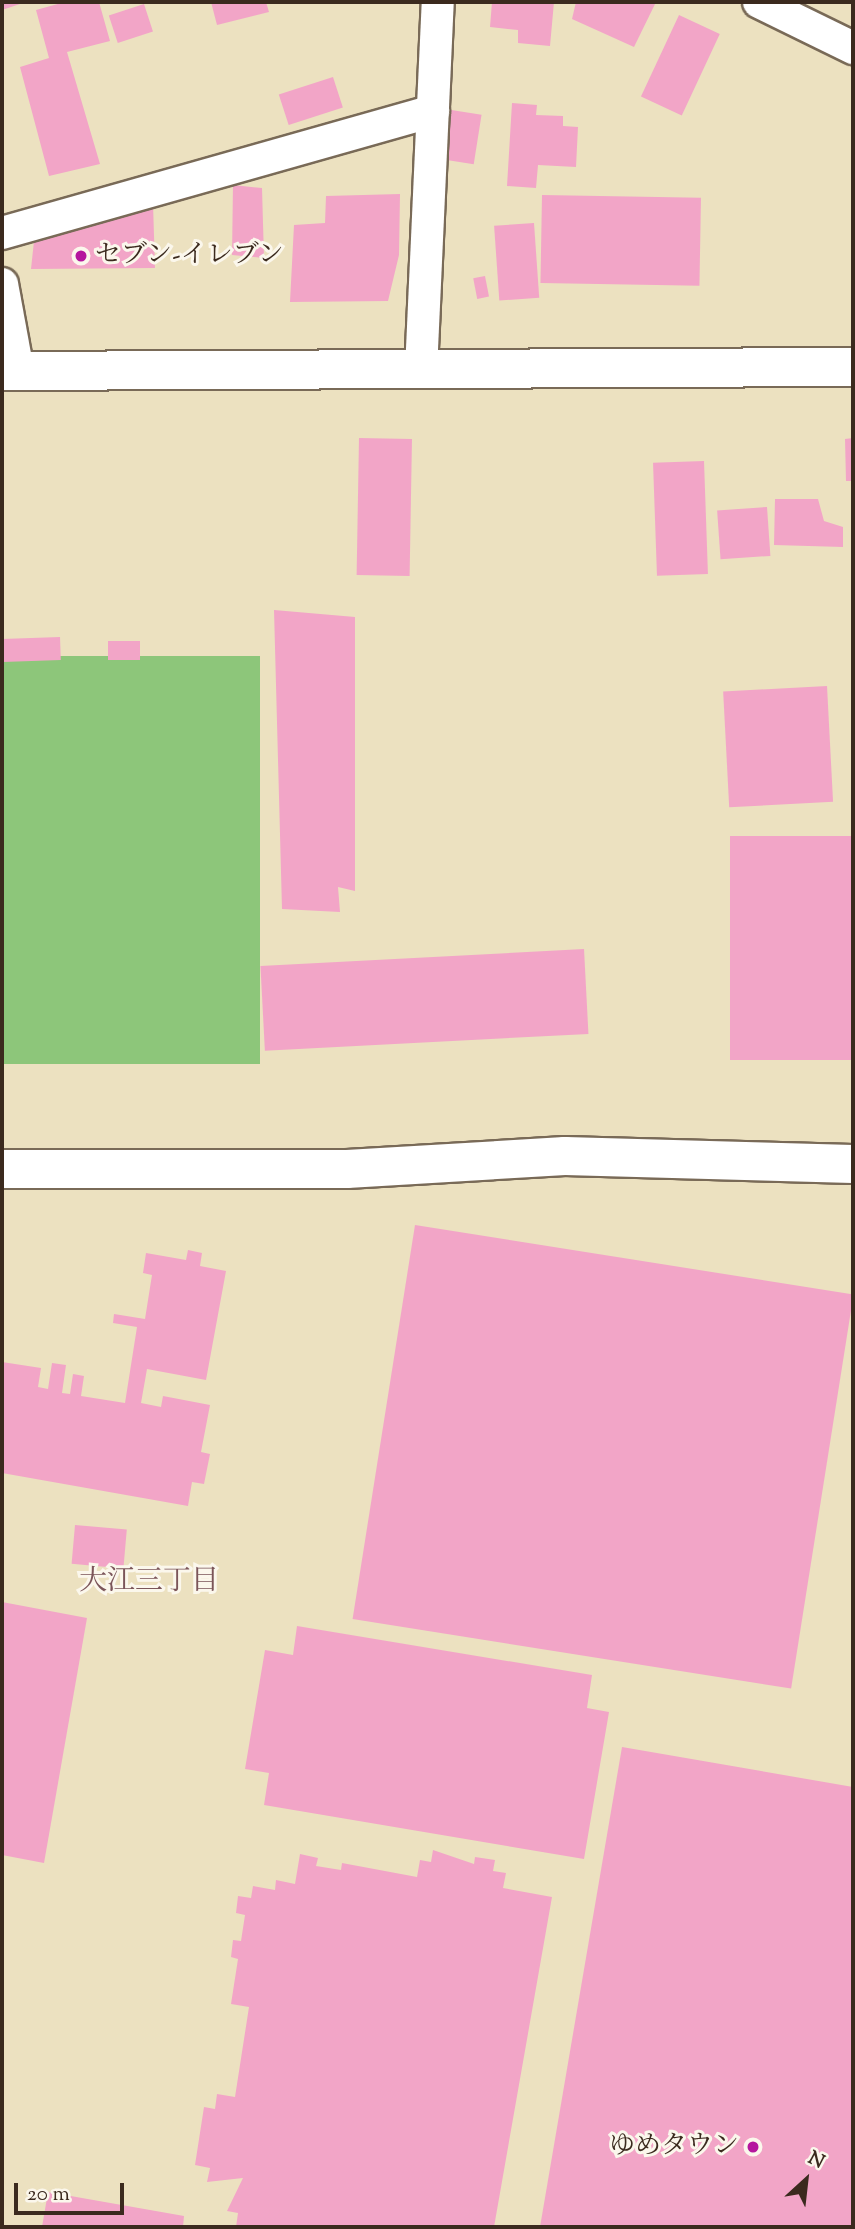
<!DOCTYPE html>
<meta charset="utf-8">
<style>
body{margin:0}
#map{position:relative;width:855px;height:2229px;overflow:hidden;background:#ece1c0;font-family:"Sorts Mill Goudy","Noto Serif JP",serif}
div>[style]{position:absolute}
.green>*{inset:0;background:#8dc67a;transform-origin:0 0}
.building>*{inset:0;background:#f2a5c7;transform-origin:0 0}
.roads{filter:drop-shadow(2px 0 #796a57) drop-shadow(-2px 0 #796a57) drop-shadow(0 2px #796a57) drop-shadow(0 -2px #796a57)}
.minor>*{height:32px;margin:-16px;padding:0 16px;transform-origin:16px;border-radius:16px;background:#fff}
.tertiary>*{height:38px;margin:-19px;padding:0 19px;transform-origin:19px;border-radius:19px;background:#fff}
.dots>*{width:19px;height:19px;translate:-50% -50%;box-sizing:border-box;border:4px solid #fbf7ec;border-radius:50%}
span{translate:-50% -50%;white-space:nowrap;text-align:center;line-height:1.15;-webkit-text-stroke:6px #fbf7ec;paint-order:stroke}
.poi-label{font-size:26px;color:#3b2a1e}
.left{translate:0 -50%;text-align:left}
.right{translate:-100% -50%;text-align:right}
.neighbourhood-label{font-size:28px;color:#7b5559}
.frame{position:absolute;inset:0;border:4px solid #3b2a1e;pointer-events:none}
.north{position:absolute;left:771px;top:2145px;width:70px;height:70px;-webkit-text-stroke:5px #fbf7ec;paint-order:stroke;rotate:27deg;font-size:19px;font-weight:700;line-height:28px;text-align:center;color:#3b2a1e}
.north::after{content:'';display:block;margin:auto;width:24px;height:32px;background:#3b2a1e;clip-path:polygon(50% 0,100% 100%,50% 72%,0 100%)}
.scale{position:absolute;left:14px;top:2183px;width:110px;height:32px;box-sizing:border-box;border:4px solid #3b2a1e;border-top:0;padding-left:9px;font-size:21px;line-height:24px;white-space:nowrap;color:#3b2a1e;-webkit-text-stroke:5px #fbf7ec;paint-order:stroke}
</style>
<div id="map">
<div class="green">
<div style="left:260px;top:656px;width:408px;height:258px;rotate:90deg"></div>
</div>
<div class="building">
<div style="clip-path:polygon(2px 2px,26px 2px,2px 10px)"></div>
<div style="clip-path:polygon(65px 2px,99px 2px,110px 41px,67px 52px,100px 164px,49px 176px,20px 67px,49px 58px,36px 10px)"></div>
<div style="clip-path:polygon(211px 2px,266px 2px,269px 12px,217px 25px)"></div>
<div style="clip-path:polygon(492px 2px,554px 2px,550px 46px,518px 43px,518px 30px,490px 27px)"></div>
<div style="clip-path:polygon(576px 2px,656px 2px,634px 47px,572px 19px)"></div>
<div style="left:144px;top:4px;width:29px;height:37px;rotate:72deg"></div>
<div style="left:679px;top:15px;width:45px;height:90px;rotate:25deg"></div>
<div style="left:333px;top:77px;width:32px;height:57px;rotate:72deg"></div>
<div style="clip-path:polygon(512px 103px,537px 105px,536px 115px,563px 116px,563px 126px,578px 127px,576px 167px,538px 165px,536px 188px,507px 186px)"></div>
<div style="left:445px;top:109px;width:37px;height:50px;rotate:9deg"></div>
<div style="clip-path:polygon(233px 185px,262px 188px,264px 258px,232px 255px)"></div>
<div style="clip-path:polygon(400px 194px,399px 255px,388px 301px,290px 302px,294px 225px,325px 223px,326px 196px)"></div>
<div style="left:542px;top:195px;width:159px;height:88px;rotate:1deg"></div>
<div style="clip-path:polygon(153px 203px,155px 268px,31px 269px,34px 241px)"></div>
<div style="left:534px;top:223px;width:75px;height:40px;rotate:86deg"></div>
<div style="left:485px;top:276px;width:21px;height:12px;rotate:79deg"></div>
<div style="left:359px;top:438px;width:53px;height:137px;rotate:1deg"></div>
<div style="clip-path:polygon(853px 438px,853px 481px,846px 481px,845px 439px)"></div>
<div style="left:704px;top:461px;width:113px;height:51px;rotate:88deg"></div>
<div style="clip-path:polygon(775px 499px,818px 499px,824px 521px,843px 527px,843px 547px,774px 545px)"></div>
<div style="left:767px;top:507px;width:49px;height:50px;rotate:86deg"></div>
<div style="clip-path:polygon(274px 610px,355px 617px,355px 891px,338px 887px,340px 912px,282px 909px)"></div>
<div style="left:60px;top:637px;width:23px;height:58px;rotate:88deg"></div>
<div style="left:108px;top:641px;width:32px;height:19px"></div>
<div style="left:827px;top:686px;width:116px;height:104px;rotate:87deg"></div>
<div style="left:853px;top:836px;width:224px;height:123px;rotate:90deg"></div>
<div style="left:584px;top:949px;width:85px;height:324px;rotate:87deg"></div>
<div style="left:415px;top:1225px;width:444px;height:399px;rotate:9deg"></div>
<div style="clip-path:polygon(188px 1250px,202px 1253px,200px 1266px,226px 1271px,206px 1380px,147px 1369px,141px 1403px,161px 1407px,163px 1396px,210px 1405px,201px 1452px,210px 1454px,204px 1484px,192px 1482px,188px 1506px,2px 1473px,2px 1362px,41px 1368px,38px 1387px,48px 1389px,52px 1363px,66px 1365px,62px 1393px,70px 1394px,73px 1374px,84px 1376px,81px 1396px,125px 1403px,137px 1327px,113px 1323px,114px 1314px,145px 1319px,152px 1275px,143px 1273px,146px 1253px,186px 1260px)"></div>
<div style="left:75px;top:1525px;width:52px;height:39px;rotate:5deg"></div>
<div style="clip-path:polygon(2px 1602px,87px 1618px,44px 1863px,2px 1855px)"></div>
<div style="clip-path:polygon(297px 1626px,592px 1675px,587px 1708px,609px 1712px,584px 1859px,264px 1805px,269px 1773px,245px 1769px,265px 1650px,293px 1655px)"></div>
<div style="clip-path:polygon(622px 1747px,853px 1787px,853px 2227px,540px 2227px)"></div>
<div style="clip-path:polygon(433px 1850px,474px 1864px,475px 1857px,495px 1860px,493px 1871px,506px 1873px,503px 1888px,552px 1897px,494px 2227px,236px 2227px,238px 2213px,227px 2211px,243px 2178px,207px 2182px,210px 2168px,195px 2165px,204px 2107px,215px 2109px,217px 2094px,235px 2097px,249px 2007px,231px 2004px,238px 1959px,231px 1957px,233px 1940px,241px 1941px,245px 1915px,236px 1913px,238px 1896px,251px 1898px,253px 1886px,275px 1890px,276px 1880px,295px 1884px,300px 1854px,318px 1858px,316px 1866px,341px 1870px,342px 1863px,417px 1877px,420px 1860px,431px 1862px)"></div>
<div style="clip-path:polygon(48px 2192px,184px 2216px,183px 2227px,42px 2227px)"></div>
</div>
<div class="roads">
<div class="minor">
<div style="left:759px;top:2px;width:105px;rotate:26.1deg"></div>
<div style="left:2px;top:233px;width:448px;rotate:-15.8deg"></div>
<div style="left:2px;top:284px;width:88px;rotate:79.6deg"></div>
<div style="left:421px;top:371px;width:369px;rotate:-87.4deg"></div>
</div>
<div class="tertiary">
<div style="left:2px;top:371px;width:851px;rotate:-0.27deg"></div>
<div style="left:2px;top:1169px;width:345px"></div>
<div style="left:347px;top:1169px;width:218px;rotate:-3.4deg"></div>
<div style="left:565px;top:1156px;width:288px;rotate:1.6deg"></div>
</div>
</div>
<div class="dots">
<div style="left:81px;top:256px;background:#b5179e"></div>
<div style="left:753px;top:2147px;background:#b5179e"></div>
</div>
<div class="poi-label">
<span class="left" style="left:95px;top:256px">セブン-イレブン</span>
<span class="right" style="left:739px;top:2147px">ゆめタウン</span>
</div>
<div class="neighbourhood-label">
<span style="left:149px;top:1582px">大江三丁目</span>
</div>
<div class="frame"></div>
<div class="north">N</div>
<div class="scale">20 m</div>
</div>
